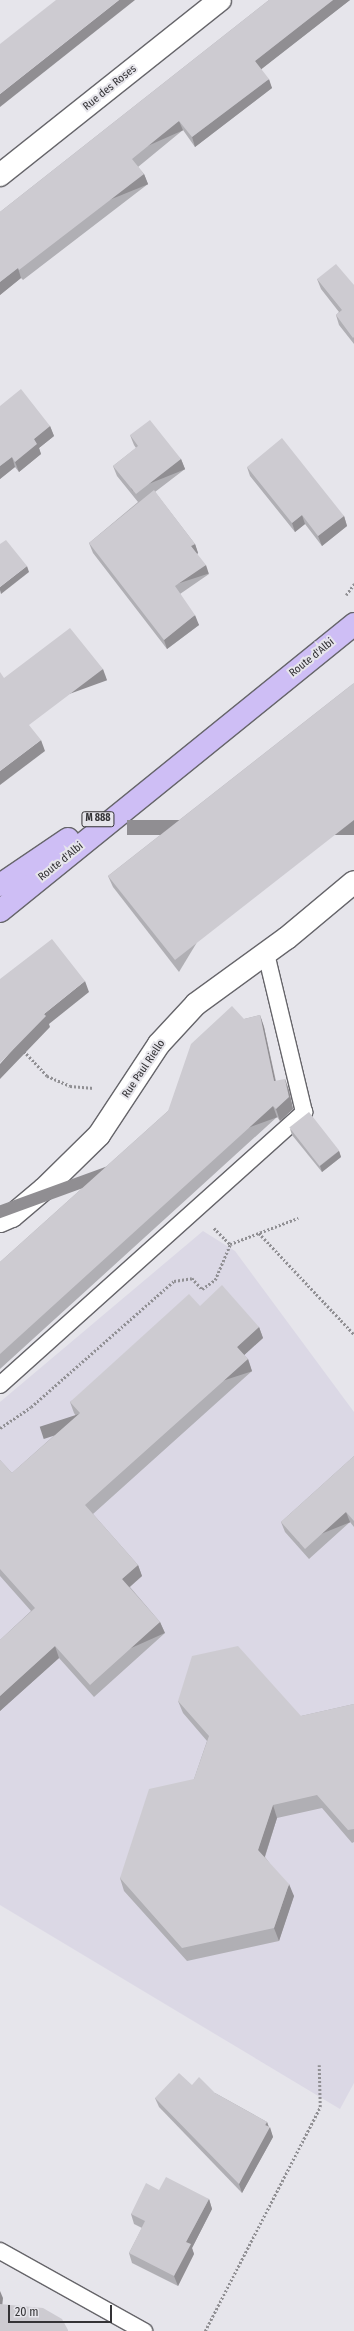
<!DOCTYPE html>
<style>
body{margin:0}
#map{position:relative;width:354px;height:2331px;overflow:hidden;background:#e6e5eb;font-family:"Fira Sans Condensed",sans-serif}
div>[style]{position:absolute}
.built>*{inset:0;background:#dbd8e5}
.path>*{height:2.5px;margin-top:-1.25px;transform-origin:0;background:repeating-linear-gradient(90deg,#919094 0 2px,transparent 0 4px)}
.roads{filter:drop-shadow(1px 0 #66656a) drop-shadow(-1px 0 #66656a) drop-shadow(0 1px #66656a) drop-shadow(0 -1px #66656a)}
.service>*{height:16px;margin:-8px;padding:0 8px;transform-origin:8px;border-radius:8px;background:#fff}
.minor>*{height:22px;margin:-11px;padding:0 11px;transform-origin:11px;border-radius:11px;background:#fff}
.primary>*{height:22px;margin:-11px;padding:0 11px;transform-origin:11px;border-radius:11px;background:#cebef5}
.wall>*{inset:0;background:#b0afb4}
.shaded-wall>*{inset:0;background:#908e92;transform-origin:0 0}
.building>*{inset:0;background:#cdcbd1;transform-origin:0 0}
span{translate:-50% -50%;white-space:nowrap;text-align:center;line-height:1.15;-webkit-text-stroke:4px #e6e5eb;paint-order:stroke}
.shield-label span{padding:1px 3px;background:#e6e5eb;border:1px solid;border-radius:3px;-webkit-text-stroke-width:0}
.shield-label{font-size:10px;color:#343336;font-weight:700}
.street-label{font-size:11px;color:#343336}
.scale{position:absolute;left:8px;top:2305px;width:104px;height:18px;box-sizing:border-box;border:2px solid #343336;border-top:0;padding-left:5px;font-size:12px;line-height:14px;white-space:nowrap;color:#343336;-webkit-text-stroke:3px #e6e5eb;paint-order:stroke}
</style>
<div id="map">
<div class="built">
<div style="clip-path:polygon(203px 1231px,235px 1251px,354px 1412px,354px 2083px,340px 2109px,0 1905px,0 1402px)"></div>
</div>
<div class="path">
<div style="left:346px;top:595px;width:14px;rotate:-54deg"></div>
<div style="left:24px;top:1051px;width:34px;rotate:47deg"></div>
<div style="left:47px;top:1076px;width:25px;rotate:23deg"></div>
<div style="left:70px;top:1086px;width:24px;rotate:5deg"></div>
<div style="left:214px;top:1228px;width:23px;rotate:45deg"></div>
<div style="left:259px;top:1233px;width:139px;rotate:46.8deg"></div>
<div style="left:0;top:1428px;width:37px;rotate:-34deg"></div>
<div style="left:31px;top:1407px;width:191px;rotate:-41.4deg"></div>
<div style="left:174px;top:1281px;width:18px;rotate:-9deg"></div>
<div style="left:192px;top:1278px;width:15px;rotate:48deg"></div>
<div style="left:202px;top:1289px;width:16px;rotate:-35deg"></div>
<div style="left:215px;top:1280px;width:39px;rotate:-67deg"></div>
<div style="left:230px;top:1244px;width:73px;rotate:-20.9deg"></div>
<div style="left:205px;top:2331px;width:252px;rotate:-62.8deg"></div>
<div style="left:320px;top:2107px;width:42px;rotate:-91.4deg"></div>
</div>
<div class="roads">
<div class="service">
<div style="left:0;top:1385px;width:409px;rotate:-41.9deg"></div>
<div style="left:304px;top:1112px;width:163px;rotate:-103.5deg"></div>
<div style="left:0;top:2251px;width:165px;rotate:29.1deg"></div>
</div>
<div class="minor">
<div style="left:0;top:175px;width:281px;rotate:-38.5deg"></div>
<div style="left:0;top:1221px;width:13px;rotate:-23deg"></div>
<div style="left:12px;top:1216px;width:42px;rotate:-40.2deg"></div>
<div style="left:44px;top:1189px;width:77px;rotate:-44.5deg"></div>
<div style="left:99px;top:1135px;width:109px;rotate:-56.6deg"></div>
<div style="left:159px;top:1044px;width:54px;rotate:-47.2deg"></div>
<div style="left:196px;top:1004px;width:112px;rotate:-36deg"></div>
<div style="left:287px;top:938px;width:87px;rotate:-39.9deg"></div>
</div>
<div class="primary">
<div style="left:0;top:885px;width:82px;rotate:-34.1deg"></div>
<div style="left:0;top:911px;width:456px;rotate:-39deg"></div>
</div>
</div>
<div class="wall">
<div style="clip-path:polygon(269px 0,350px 0,261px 69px,272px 88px,195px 147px,183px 130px,138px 167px,144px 174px,148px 184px,23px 280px,21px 278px,0 295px,0 212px)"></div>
<div style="clip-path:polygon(317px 279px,354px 285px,354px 344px,339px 325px,336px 315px,339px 312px,321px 289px)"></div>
<div style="clip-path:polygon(0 406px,50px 426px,54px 436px,39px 448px,41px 454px,19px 472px,15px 467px,0 479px)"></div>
<div style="clip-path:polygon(130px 435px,181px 459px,185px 469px,155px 492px,195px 544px,198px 553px,197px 554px,209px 574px,180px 594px,199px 625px,167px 649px,93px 553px,89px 543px,138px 502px,117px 476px,113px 466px,136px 448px,134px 445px)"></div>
<div style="clip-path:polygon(247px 467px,344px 516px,347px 526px,322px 546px,305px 524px,295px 532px,250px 476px)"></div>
<div style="clip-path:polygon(354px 683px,179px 972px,113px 887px,108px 876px)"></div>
<div style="clip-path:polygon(260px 1015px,264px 1027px,276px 1081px,289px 1090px,293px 1109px,280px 1121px,277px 1117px,0 1369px,0 1262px,168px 1111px,244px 1019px)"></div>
<div style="clip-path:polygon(290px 1129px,339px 1151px,341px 1157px,322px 1172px,292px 1135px)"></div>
<div style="clip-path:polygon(200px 1306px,259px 1327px,263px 1338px,244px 1355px,248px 1359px,252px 1371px,93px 1514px,138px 1565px,142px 1576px,130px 1587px,160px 1622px,165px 1633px,94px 1697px,59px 1658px,0 1711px,0 1640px,31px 1611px,0 1576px,0 1460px,12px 1473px,76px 1416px,74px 1413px,70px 1402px)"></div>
<div style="clip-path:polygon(354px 1456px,354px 1527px,350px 1522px,309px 1559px,285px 1532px,281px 1522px)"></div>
<div style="clip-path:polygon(178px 1701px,301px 1716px,354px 1704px,354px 1842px,352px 1843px,322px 1808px,277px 1818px,265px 1857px,294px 1896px,279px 1941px,187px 1961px,124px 1891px,120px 1878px,194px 1779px,207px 1741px,183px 1713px)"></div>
<div style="clip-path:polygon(215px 2093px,267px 2122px,273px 2137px,242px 2193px,159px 2107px,155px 2098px)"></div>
<div style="clip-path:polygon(159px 2190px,209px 2199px,212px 2209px,192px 2248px,194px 2254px,178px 2286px,132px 2263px,129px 2253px,142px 2228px,134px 2224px,131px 2214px)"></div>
</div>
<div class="shaded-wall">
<div style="clip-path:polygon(119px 0,135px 0,0 107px,0 94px)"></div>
<div style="clip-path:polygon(333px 0,350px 0,259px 71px,255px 61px)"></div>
<div style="clip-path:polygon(269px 79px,272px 88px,195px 147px,192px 137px)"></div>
<div style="left:179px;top:121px;width:10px;height:60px;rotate:66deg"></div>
<div style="left:144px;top:174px;width:11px;height:158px;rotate:68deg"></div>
<div style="clip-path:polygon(18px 268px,21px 278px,0 295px,0 282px)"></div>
<div style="clip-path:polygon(50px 426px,54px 436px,39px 448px,41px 454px,19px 472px,15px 462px,34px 439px)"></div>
<div style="clip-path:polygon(12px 457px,15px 467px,0 479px,0 466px)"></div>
<div style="left:181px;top:459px;width:11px;height:57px;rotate:68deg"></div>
<div style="clip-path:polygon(302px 515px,305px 524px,295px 532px,292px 523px)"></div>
<div style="clip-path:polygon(344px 516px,347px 526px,322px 546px,318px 536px)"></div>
<div style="clip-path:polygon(195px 544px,198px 553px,195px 556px,191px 546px)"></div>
<div style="left:206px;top:565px;width:9px;height:37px;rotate:72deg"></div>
<div style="clip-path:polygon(27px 566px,29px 572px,1px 594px,0 590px,0 587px)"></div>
<div style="clip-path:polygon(195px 615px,199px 625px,167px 649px,164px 640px)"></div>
<div style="left:103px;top:669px;width:12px;height:93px;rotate:70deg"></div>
<div style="clip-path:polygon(41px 740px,45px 751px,0 785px,0 771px)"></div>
<div style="left:354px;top:820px;width:15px;height:227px;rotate:90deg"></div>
<div style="clip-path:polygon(85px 981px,89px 992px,49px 1024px,50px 1027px,0 1079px,0 1064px,44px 1014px)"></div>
<div style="clip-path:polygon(260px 1015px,264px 1027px,278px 1093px,274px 1081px)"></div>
<div style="clip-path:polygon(285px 1079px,289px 1090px,293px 1109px,280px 1121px,276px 1109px)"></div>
<div style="left:273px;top:1106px;width:12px;height:369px;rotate:70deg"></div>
<div style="clip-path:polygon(339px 1151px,341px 1157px,322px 1172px,320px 1166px)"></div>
<div style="clip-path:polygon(259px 1327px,263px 1338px,241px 1358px,237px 1347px)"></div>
<div style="left:248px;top:1359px;width:13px;height:219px;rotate:72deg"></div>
<div style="left:346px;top:1512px;width:11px;height:55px;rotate:68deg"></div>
<div style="clip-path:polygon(138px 1565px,142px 1576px,126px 1590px,122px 1579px)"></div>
<div style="left:160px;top:1622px;width:12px;height:94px;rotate:66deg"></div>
<div style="clip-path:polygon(55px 1646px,59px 1658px,0 1711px,0 1696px)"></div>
<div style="clip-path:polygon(273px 1805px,277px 1818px,263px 1862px,258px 1850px)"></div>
<div style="clip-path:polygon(289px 1884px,294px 1896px,279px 1941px,274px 1928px)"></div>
<div style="clip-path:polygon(267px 2122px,269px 2128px,270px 2127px,273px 2137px,242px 2193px,239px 2184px)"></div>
<div style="clip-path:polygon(209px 2199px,212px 2209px,192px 2248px,194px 2254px,178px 2286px,174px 2276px,186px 2242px)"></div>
<div style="clip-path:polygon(0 2291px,3px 2298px,1px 2317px,0 2314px)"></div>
</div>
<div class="building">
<div style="clip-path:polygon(56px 0,119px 0,0 94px,0 44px)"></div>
<div style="clip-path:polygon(269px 0,333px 0,255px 61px,269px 79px,192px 137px,179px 121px,132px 159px,144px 174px,19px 270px,18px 268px,0 282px,0 212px)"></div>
<div style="clip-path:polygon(336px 264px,354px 285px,354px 337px,353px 338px,336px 315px,342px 310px,317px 279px)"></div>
<div style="clip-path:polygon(21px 389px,50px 426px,34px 439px,37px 444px,15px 462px,12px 457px,0 466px,0 406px)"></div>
<div style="clip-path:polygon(150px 420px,181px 459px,136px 494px,113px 466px,138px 446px,130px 435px)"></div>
<div style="clip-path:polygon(282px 438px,344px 516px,318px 536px,302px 515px,292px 523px,247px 467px)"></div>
<div style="clip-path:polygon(154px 490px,195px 544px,191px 546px,206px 565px,175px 586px,195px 615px,164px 640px,89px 543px)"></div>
<div style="clip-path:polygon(6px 540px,27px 566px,0 587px,0 544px)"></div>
<div style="clip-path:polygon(70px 628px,103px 669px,29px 725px,41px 740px,0 771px,0 672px,4px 678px)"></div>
<div style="clip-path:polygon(354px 683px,354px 820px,175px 960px,108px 876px)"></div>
<div style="clip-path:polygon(52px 939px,85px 981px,44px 1014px,46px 1016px,0 1063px,0 979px)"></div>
<div style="clip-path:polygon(232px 1006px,244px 1019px,260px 1015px,274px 1081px,285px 1079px,289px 1097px,276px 1109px,273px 1106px,0 1354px,0 1262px,168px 1111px,191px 1044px)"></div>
<div style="left:309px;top:1112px;width:49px;height:25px;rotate:52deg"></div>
<div style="clip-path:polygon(222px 1285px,259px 1327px,237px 1347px,248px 1359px,85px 1505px,138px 1565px,122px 1579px,160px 1622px,90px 1685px,55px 1646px,0 1696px,0 1640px,35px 1608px,0 1569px,0 1460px,12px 1473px,80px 1413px,70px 1402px,189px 1294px,200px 1306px)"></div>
<div style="clip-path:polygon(354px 1456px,354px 1521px,346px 1512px,305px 1549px,281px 1522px)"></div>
<div style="clip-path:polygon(238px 1646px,301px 1716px,354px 1704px,354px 1829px,348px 1830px,317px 1795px,273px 1805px,258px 1850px,289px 1884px,274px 1928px,182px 1948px,120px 1878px,149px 1789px,194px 1779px,209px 1736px,178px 1701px,192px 1656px)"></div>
<div style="clip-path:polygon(179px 2073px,192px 2085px,199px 2077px,215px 2093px,267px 2122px,265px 2125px,270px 2127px,239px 2184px,155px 2098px)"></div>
<div style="clip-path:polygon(166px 2177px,209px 2199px,186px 2242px,191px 2244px,174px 2276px,129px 2253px,145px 2221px,131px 2214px,146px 2183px,159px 2190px)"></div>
<div style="clip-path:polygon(0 2304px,43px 2308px,62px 2319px,68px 2330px,68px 2331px,0 2331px)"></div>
</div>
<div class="shield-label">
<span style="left:98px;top:819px">M 888</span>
</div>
<div class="street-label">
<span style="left:110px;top:88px;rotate:-39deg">Rue des Roses</span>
<span style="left:312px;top:658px;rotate:-39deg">Route d'Albi</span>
<span style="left:61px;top:862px;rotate:-39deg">Route d'Albi</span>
<span style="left:144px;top:1069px;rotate:-56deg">Rue Paul Riello</span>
</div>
<div class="scale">20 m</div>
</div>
